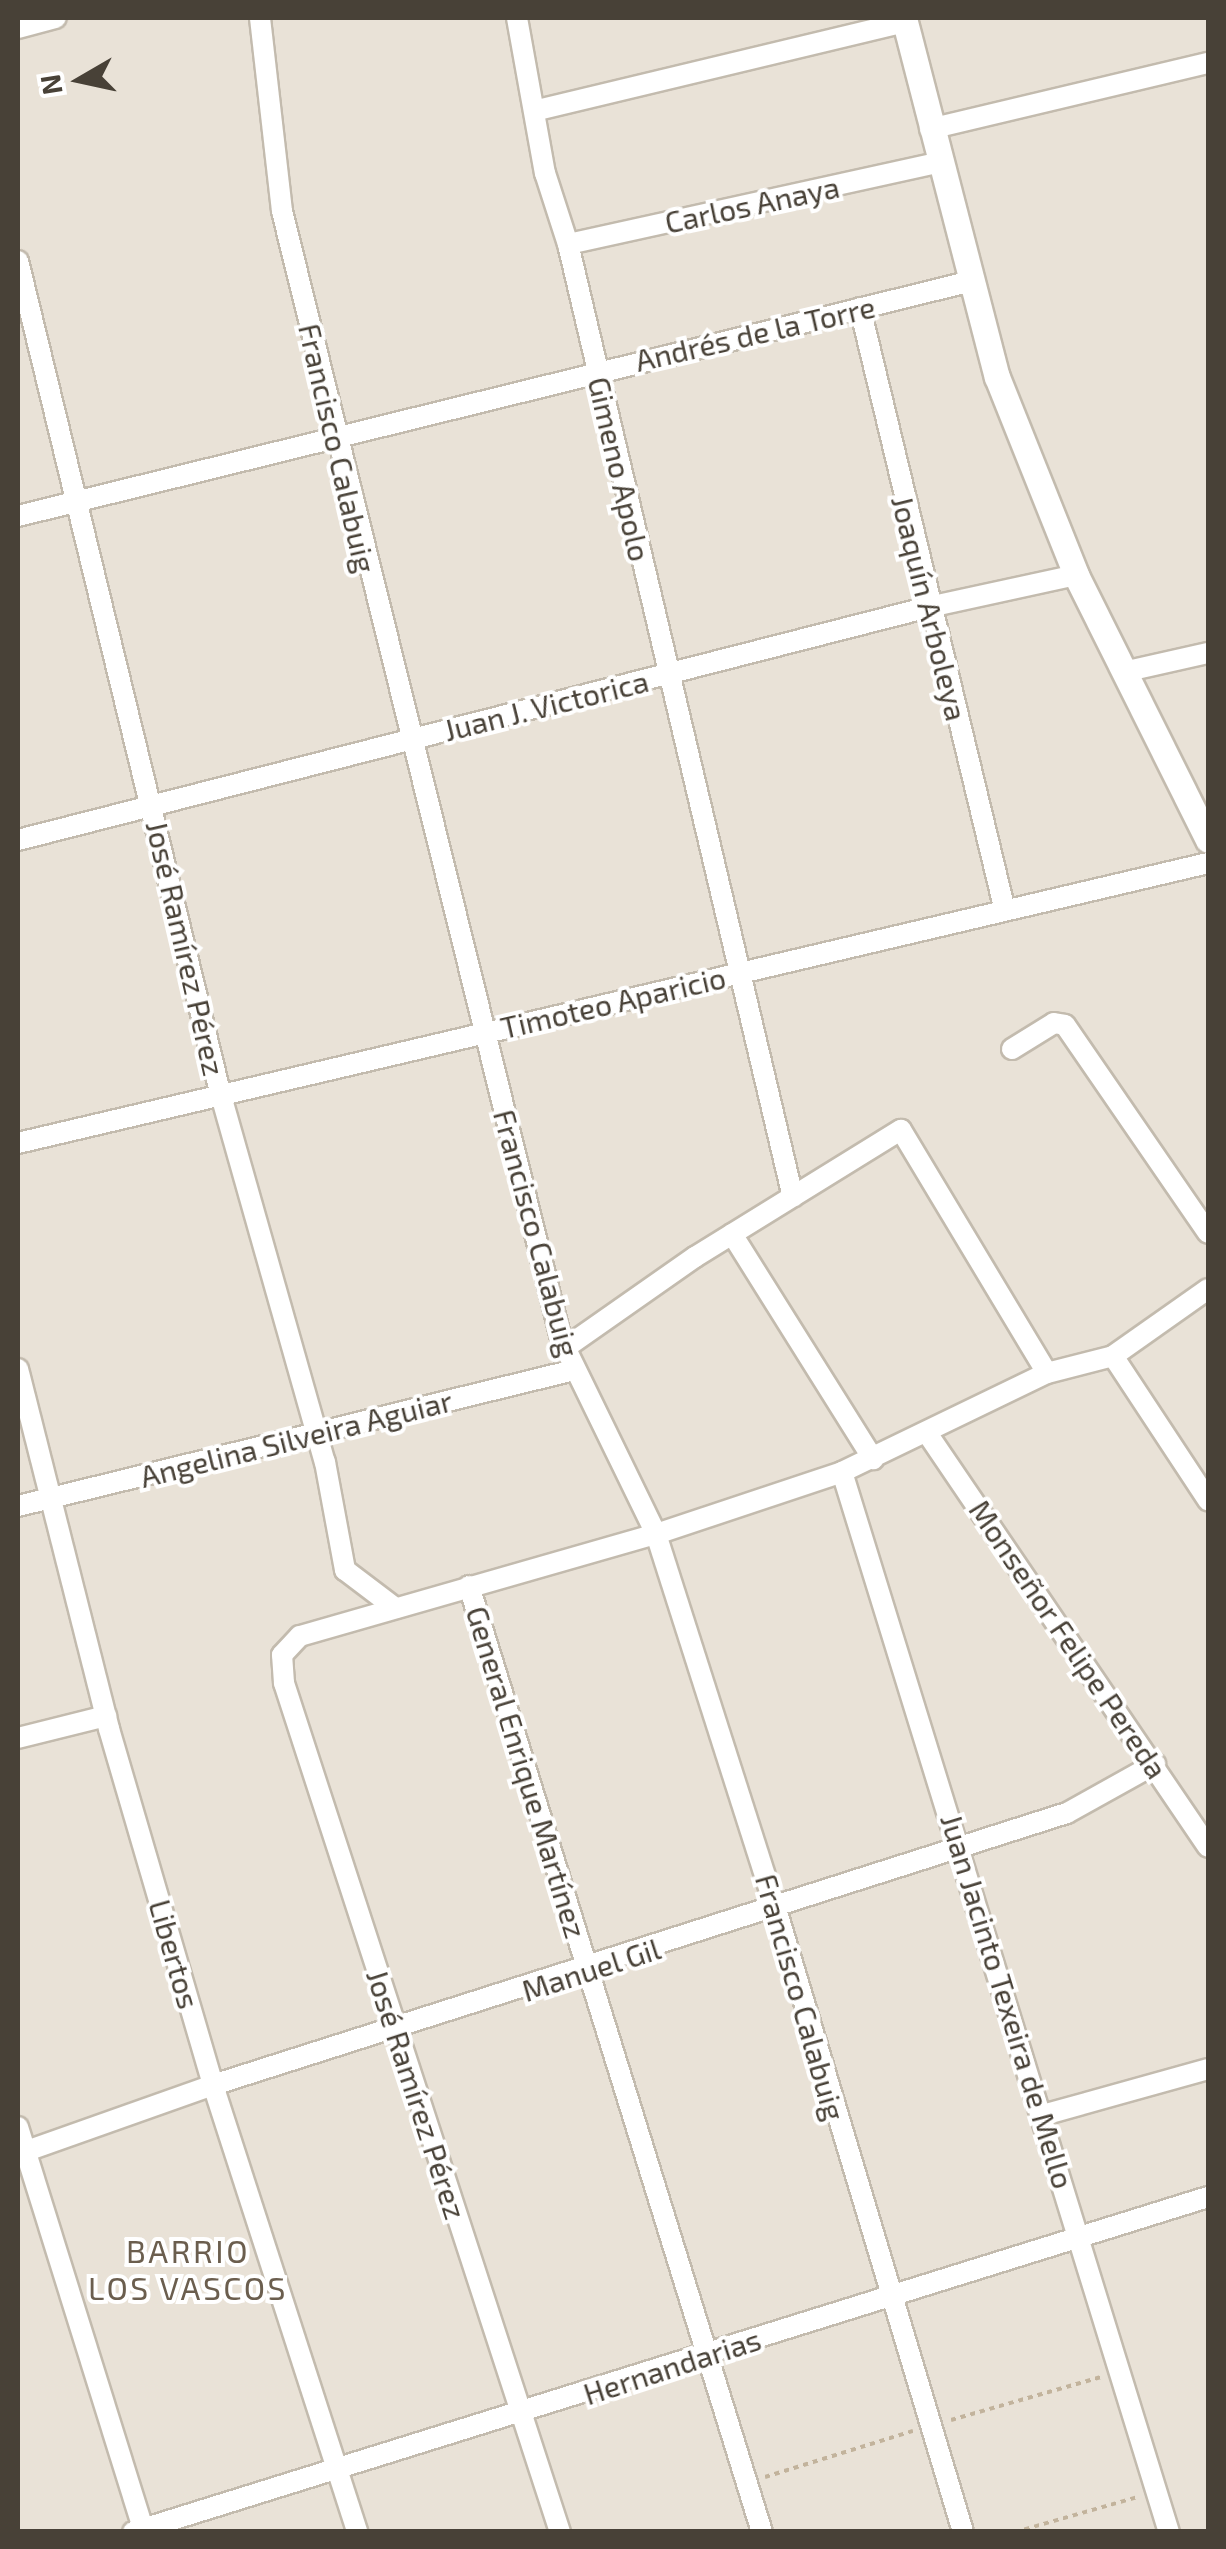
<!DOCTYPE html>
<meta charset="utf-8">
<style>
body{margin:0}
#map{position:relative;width:1226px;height:2549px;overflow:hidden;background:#f5f1e9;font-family:"Exo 2",sans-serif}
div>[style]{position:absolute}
.residential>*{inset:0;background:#e9e2d7;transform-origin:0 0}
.path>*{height:4px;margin-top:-2px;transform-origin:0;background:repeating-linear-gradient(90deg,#c2b39c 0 5px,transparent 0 10px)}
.roads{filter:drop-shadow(2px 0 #c3bbae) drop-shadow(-2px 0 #c3bbae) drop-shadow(0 2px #c3bbae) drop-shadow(0 -2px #c3bbae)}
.minor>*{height:20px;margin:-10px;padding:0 10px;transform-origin:10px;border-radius:10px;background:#fff}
.tertiary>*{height:25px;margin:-12.5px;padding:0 12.5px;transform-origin:12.5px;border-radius:12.5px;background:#fff}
span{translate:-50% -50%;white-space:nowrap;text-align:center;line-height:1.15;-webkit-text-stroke:8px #fff;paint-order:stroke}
.street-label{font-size:30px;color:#484137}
.neighbourhood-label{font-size:32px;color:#6b5e4e;letter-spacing:2.5px}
.frame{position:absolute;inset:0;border:20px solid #484137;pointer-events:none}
.north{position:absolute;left:30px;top:30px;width:100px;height:100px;-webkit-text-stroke:8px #fff;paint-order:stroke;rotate:261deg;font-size:28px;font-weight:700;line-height:40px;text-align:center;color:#484137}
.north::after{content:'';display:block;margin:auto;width:35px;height:45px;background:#484137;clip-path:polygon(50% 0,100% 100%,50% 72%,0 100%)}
</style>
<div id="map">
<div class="residential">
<div style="left:18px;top:18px;width:1190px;height:2513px"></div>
</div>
<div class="path">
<div style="left:951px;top:2420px;width:156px;rotate:-16deg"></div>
<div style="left:765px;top:2477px;width:155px;rotate:-17.3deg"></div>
<div style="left:1015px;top:2532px;width:128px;rotate:-15.9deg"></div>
</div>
<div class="roads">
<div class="minor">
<div style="left:260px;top:18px;width:194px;rotate:83.5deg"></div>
<div style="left:282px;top:211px;width:1162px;rotate:76.11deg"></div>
<div style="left:561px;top:1339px;width:217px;rotate:64deg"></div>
<div style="left:656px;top:1534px;width:394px;rotate:72.3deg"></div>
<div style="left:776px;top:1909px;width:650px;rotate:73.29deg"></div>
<div style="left:517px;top:18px;width:158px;rotate:79.8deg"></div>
<div style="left:545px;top:173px;width:75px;rotate:72.1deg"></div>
<div style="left:568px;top:244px;width:979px;rotate:76.72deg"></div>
<div style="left:18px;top:28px;width:39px;rotate:-15deg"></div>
<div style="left:538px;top:110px;width:377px;rotate:-13.5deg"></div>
<div style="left:930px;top:129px;width:286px;rotate:-13.4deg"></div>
<div style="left:568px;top:244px;width:378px;rotate:-12.4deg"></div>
<div style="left:18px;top:261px;width:855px;rotate:76.34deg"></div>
<div style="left:220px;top:1092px;width:385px;rotate:74.2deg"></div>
<div style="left:325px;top:1462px;width:110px;rotate:79.5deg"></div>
<div style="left:345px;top:1570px;width:63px;rotate:37.2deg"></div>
<div style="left:860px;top:308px;width:616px;rotate:76.48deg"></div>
<div style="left:18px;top:516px;width:978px;rotate:-13.84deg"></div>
<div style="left:1123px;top:672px;width:87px;rotate:-12.6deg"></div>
<div style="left:18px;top:840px;width:940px;rotate:-14.35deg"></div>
<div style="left:929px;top:607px;width:150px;rotate:-12.3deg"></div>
<div style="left:1012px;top:1049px;width:49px;rotate:-31.8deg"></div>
<div style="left:1054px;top:1023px;width:11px;rotate:10deg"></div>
<div style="left:1065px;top:1025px;width:252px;rotate:55.5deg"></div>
<div style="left:18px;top:1143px;width:1222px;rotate:-13.24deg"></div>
<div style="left:732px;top:1234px;width:266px;rotate:57.9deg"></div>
<div style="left:565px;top:1348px;width:159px;rotate:-35deg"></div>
<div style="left:695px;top:1257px;width:242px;rotate:-31.7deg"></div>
<div style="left:901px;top:1130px;width:283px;rotate:59deg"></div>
<div style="left:1113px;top:1356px;width:173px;rotate:56.6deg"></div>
<div style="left:18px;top:1369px;width:371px;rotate:75.8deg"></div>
<div style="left:109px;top:1729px;width:371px;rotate:73.7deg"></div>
<div style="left:213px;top:2085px;width:470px;rotate:72.1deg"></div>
<div style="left:927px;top:1433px;width:500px;rotate:55.83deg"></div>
<div style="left:842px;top:1472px;width:1109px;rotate:72.86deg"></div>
<div style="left:18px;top:1506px;width:572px;rotate:-13.74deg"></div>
<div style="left:469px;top:1586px;width:990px;rotate:72.79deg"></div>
<div style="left:18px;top:1738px;width:91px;rotate:-14deg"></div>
<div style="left:1043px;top:2115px;width:171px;rotate:-15.6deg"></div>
<div style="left:18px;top:2127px;width:424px;rotate:72.7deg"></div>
<div style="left:18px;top:2154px;width:207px;rotate:-19.5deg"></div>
<div style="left:213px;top:2085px;width:896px;rotate:-17.67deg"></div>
<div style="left:1067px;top:1813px;width:101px;rotate:-29.1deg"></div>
<div style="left:133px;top:2532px;width:1126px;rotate:-17.31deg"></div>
<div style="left:560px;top:2532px;width:893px;rotate:-108.01deg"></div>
<div style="left:284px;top:1683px;width:28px;rotate:-94deg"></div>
<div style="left:282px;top:1655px;width:26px;rotate:-47deg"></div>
<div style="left:300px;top:1636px;width:370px;rotate:-16deg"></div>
<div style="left:656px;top:1534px;width:196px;rotate:-18.4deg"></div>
<div style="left:842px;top:1472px;width:228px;rotate:-25.8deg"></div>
<div style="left:1047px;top:1373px;width:68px;rotate:-14.4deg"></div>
<div style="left:1113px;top:1356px;width:116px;rotate:-35.2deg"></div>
</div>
<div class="tertiary">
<div style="left:904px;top:18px;width:371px;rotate:75.5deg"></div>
<div style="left:997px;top:377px;width:213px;rotate:68.2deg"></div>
<div style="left:1076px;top:575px;width:296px;rotate:63.5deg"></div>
</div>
</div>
<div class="street-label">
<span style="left:752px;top:204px;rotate:-12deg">Carlos Anaya</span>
<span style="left:755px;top:333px;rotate:-13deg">Andrés de la Torre</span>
<span style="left:338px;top:448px;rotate:77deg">Francisco Calabuig</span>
<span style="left:620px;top:469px;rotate:77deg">Gimeno Apolo</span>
<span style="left:930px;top:608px;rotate:76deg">Joaquín Arboleya</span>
<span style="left:546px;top:705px;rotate:-14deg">Juan J. Victorica</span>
<span style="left:186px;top:948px;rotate:77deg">José Ramírez Pérez</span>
<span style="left:613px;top:1002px;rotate:-13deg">Timoteo Aparicio</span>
<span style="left:537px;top:1233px;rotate:75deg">Francisco Calabuig</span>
<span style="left:296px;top:1438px;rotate:-14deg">Angelina Silveira Aguiar</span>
<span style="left:1069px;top:1639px;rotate:56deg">Monseñor Felipe Pereda</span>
<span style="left:527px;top:1772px;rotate:73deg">General Enrique Martínez</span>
<span style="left:175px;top:1954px;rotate:74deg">Libertos</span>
<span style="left:591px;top:1969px;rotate:-18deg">Manuel Gil</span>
<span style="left:801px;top:1997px;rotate:74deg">Francisco Calabuig</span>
<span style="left:1008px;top:2001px;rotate:73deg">Juan Jacinto Texeira de Mello</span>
<span style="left:417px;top:2094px;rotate:72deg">José Ramírez Pérez</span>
<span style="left:672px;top:2366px;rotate:-18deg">Hernandarias</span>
</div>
<div class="neighbourhood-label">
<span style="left:188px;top:2269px">BARRIO<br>LOS VASCOS</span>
</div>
<div class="frame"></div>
<div class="north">N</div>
</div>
